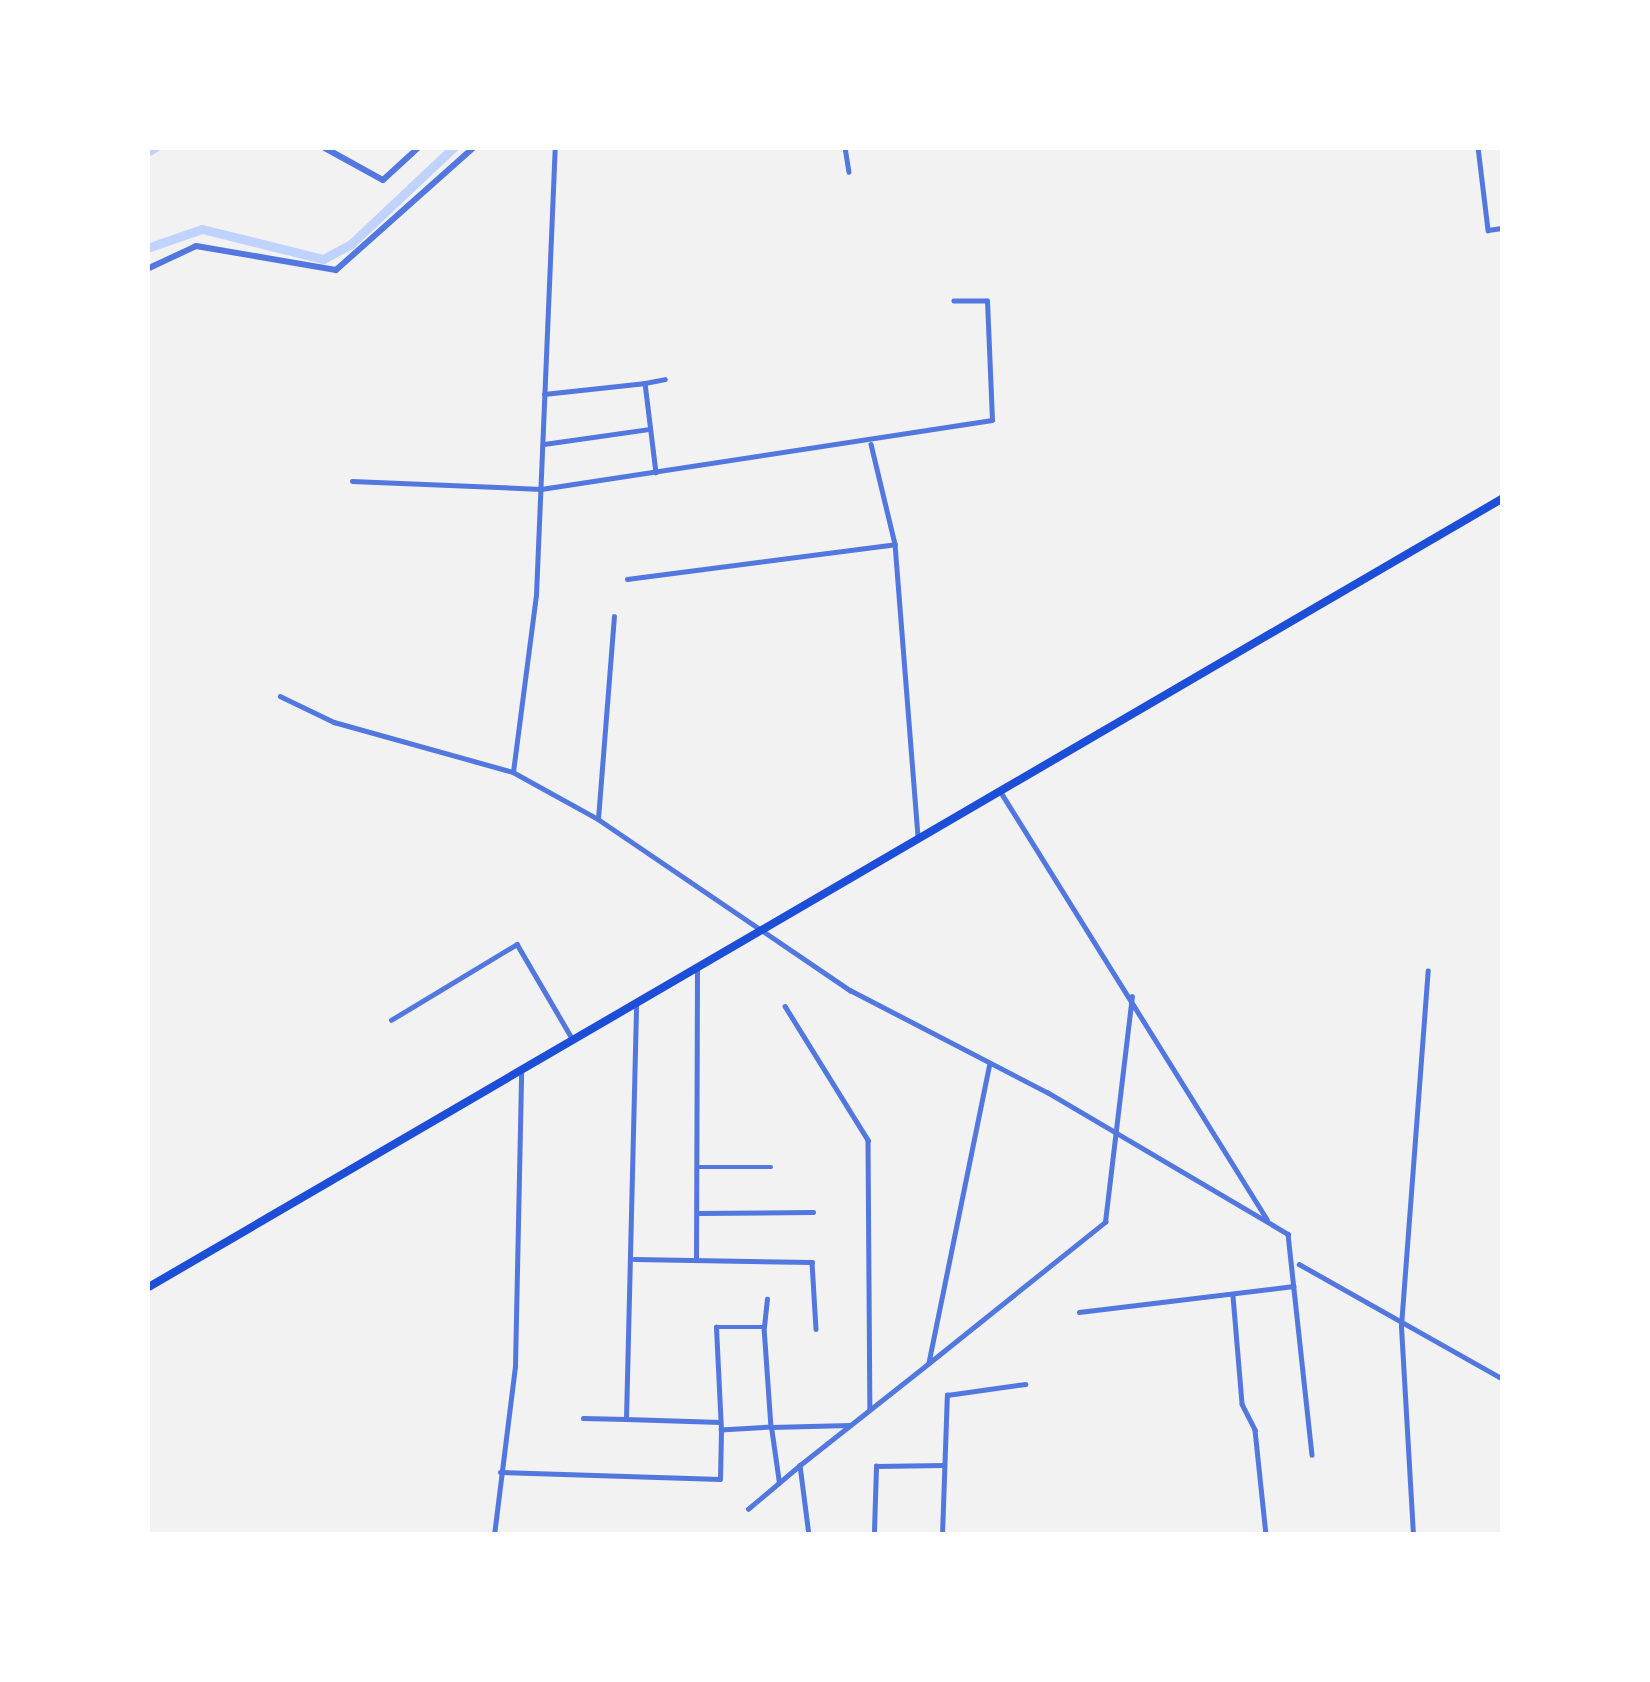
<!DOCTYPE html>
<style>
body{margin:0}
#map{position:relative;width:1650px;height:1682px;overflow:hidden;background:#f2f2f2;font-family:"Source Serif 4",serif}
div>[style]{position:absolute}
.canal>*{height:9px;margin:-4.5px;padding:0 4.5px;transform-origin:4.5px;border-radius:4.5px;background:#bfd3fe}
.minor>*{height:4.5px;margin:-2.25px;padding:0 2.25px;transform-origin:2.25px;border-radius:2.25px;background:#5277de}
.tertiary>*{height:6px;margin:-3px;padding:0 3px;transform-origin:3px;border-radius:3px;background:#5277de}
.secondary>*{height:8px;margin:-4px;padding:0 4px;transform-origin:4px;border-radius:4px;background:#1d4ed8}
span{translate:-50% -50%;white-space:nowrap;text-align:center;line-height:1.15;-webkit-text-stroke:9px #fff;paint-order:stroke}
.frame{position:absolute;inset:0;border:150px solid #fff;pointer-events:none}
</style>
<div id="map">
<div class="canal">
<div style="left:147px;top:152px;width:10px;rotate:-29deg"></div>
<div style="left:147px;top:248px;width:58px;rotate:-19.1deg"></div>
<div style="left:202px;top:229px;width:125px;rotate:13.9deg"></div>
<div style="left:323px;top:259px;width:32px;rotate:-28deg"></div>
<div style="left:351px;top:244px;width:141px;rotate:-43.3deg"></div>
</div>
<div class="minor">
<div style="left:845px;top:147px;width:25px;rotate:81deg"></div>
<div style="left:1478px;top:147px;width:84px;rotate:83.1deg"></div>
<div style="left:1488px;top:230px;width:15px;rotate:-8deg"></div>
<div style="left:645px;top:383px;width:20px;rotate:-11deg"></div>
<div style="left:544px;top:394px;width:102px;rotate:-6.2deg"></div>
<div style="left:645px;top:383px;width:90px;rotate:83deg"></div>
<div style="left:544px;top:444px;width:107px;rotate:-8.1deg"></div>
<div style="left:871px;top:444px;width:103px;rotate:76.5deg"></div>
<div style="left:895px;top:544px;width:293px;rotate:85.5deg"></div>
<div style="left:352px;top:481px;width:189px;rotate:2.4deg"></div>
<div style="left:541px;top:489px;width:456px;rotate:-8.7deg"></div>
<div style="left:992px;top:420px;width:119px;rotate:-92.4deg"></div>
<div style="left:987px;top:301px;width:33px;rotate:180deg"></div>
<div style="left:627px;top:579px;width:270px;rotate:-7.4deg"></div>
<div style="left:280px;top:696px;width:60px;rotate:25.7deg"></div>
<div style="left:334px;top:722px;width:186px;rotate:15.6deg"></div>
<div style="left:513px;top:772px;width:97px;rotate:28.9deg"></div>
<div style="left:598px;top:819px;width:305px;rotate:34.2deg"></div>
<div style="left:850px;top:990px;width:222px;rotate:27.4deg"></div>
<div style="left:1047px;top:1092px;width:280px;rotate:30.5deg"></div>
<div style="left:1288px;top:1234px;width:222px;rotate:83.8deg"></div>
<div style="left:513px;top:772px;width:178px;rotate:-82.6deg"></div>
<div style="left:536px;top:595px;width:448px;rotate:-87.6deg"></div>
<div style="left:1002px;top:794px;width:501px;rotate:58.06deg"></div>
<div style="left:598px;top:819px;width:203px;rotate:-85.5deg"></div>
<div style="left:785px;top:1006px;width:158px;rotate:58.2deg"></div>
<div style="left:868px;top:1140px;width:269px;rotate:89.6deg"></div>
<div style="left:391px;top:1020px;width:147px;rotate:-31.1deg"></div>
<div style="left:517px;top:944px;width:109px;rotate:59.7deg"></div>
<div style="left:990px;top:1063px;width:306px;rotate:101.5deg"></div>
<div style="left:929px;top:1363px;width:226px;rotate:-38.7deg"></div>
<div style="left:1105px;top:1222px;width:227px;rotate:-83.2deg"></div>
<div style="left:698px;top:1167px;width:73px"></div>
<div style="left:698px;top:1213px;width:115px;rotate:-0.5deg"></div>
<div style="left:634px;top:1259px;width:178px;rotate:1deg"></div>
<div style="left:812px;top:1262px;width:67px;rotate:86.6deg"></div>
<div style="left:696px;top:1260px;width:289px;rotate:-89.8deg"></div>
<div style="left:1299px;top:1264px;width:234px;rotate:29.4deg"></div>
<div style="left:1233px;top:1296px;width:108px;rotate:85.2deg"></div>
<div style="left:1242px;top:1404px;width:29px;rotate:63deg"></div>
<div style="left:1255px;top:1430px;width:106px;rotate:84deg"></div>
<div style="left:1079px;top:1312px;width:216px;rotate:-6.9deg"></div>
<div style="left:764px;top:1327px;width:28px;rotate:-84deg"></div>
<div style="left:583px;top:1418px;width:43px;rotate:1.3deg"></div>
<div style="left:626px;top:1419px;width:412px;rotate:-88.6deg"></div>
<div style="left:626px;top:1419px;width:94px;rotate:1.8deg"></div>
<div style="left:800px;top:1465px;width:164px;rotate:-38.3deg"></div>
<div style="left:500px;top:1472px;width:220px;rotate:1.8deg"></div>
<div style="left:720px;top:1479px;width:49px;rotate:-88.8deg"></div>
<div style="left:779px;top:1483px;width:57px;rotate:-98.1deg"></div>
<div style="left:771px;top:1427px;width:50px;rotate:176.6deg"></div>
<div style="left:721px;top:1430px;width:103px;rotate:-92.8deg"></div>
<div style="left:716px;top:1327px;width:48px"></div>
<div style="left:764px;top:1327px;width:100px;rotate:86deg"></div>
<div style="left:771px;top:1427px;width:79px;rotate:-1.5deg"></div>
<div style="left:748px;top:1509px;width:68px;rotate:-40.2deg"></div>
<div style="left:800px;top:1465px;width:71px;rotate:82.7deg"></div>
<div style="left:874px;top:1531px;width:65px;rotate:-88.2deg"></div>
<div style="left:876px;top:1466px;width:68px;rotate:-0.8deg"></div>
<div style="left:494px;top:1535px;width:170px;rotate:-82.9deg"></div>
<div style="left:515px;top:1366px;width:292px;rotate:-88.8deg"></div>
<div style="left:942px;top:1535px;width:140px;rotate:-88deg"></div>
<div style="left:947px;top:1395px;width:79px;rotate:-8deg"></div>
<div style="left:1413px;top:1535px;width:209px;rotate:-93.3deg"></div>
<div style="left:1401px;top:1326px;width:356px;rotate:-85.7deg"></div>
</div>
<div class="tertiary">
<div style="left:323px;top:147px;width:68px;rotate:28.8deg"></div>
<div style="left:383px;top:180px;width:49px;rotate:-42.5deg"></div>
<div style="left:147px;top:269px;width:54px;rotate:-25.1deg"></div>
<div style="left:196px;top:246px;width:142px;rotate:9.7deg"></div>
<div style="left:336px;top:270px;width:185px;rotate:-41.7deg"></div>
</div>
<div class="secondary">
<div style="left:147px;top:1288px;width:1569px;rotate:-30.22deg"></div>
</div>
<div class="frame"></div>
</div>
